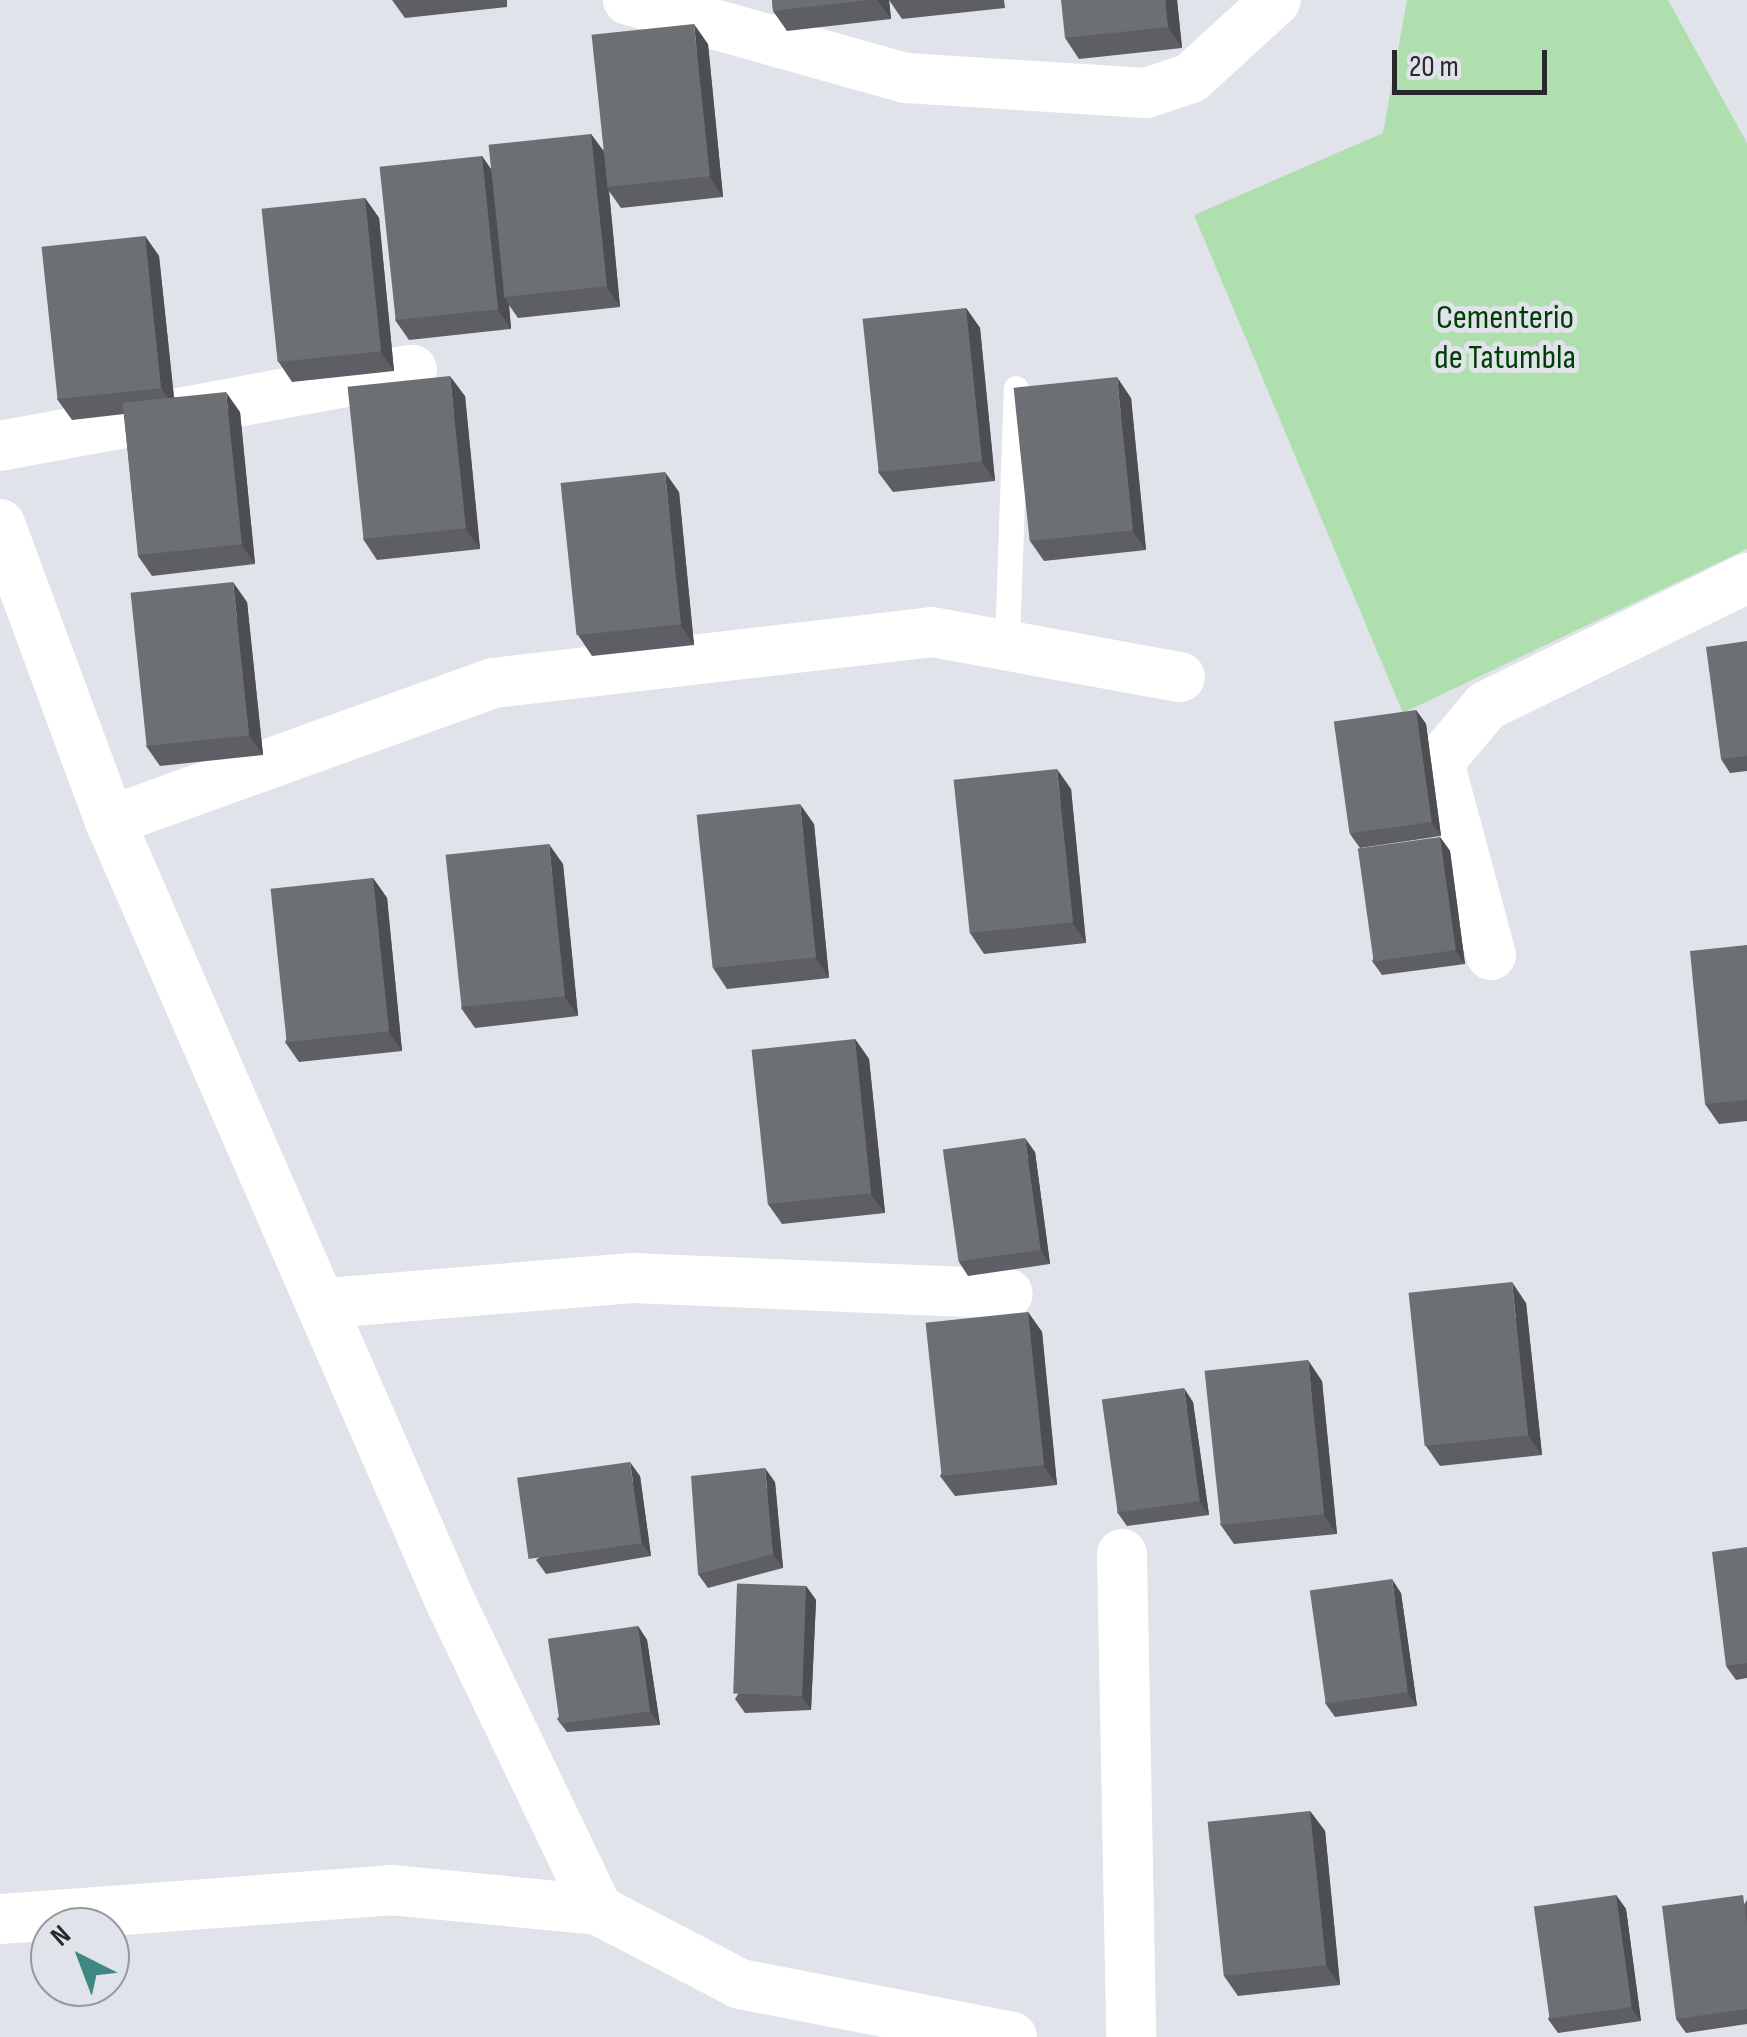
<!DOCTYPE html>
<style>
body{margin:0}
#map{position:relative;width:1747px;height:2037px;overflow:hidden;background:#e0e3e9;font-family:"Sofia Sans Condensed",sans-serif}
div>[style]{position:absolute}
.green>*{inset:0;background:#b0dfaf}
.service>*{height:25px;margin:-12.5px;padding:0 12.5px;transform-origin:12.5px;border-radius:12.5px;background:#fff}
.minor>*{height:50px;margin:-25px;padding:0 25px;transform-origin:25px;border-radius:25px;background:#fff}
.wall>*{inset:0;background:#5d5f64}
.shaded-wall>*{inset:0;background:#4c4e51}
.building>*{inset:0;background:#6c6f74;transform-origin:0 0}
span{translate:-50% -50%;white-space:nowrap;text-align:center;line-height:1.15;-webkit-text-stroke:10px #e0e3e9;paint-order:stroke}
.park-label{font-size:35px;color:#003d06}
.north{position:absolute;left:30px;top:1907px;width:100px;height:100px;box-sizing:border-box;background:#e0e3e9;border:2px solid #96999d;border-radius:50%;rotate:318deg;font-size:28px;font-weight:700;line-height:40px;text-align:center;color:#28292b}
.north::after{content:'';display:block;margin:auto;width:35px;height:45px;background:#408883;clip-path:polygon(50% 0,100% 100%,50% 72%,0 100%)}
.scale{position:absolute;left:1392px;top:50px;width:155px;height:45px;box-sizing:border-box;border:5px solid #28292b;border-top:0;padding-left:12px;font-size:30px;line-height:35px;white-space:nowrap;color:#28292b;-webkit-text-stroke:8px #e0e3e9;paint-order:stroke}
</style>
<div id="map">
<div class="green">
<div style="clip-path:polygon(1407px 0,1668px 0,1747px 143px,1747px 549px,1403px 713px,1194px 215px,1383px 133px)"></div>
</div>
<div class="service">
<div style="left:1007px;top:642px;width:254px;rotate:-88deg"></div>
</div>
<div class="minor">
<div style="left:628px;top:0;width:289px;rotate:15.7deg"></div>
<div style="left:906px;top:78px;width:240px;rotate:3.6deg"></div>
<div style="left:1146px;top:93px;width:47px;rotate:-18.4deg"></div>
<div style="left:1191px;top:78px;width:115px;rotate:-42.5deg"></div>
<div style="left:0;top:446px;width:419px;rotate:-10.5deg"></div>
<div style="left:0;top:524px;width:317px;rotate:69.7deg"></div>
<div style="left:110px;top:821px;width:853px;rotate:66.44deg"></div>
<div style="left:451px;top:1603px;width:340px;rotate:64.4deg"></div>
<div style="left:598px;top:1910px;width:160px;rotate:27.5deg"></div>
<div style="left:740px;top:1984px;width:277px;rotate:11deg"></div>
<div style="left:110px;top:821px;width:407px;rotate:-19.8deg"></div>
<div style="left:493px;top:683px;width:442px;rotate:-6.6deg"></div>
<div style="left:932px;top:632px;width:252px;rotate:10.3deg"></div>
<div style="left:1491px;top:955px;width:200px;rotate:-105.1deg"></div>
<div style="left:1439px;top:762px;width:73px;rotate:-50deg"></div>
<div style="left:1486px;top:706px;width:291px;rotate:-26.1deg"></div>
<div style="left:328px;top:1303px;width:305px;rotate:-4.7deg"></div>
<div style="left:632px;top:1278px;width:376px;rotate:2.4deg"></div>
<div style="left:1122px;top:1554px;width:483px;rotate:88.9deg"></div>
<div style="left:0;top:1919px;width:392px;rotate:-4.2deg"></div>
<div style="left:391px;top:1890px;width:208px;rotate:5.5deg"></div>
</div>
<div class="wall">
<div style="clip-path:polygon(392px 0,507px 0,507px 7px,405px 18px)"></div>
<div style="clip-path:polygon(772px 0,1004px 0,1005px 8px,902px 19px,889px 0,891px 19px,787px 31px,773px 11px)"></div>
<div style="clip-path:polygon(1177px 0,1182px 48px,1079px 59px,1065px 38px)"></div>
<div style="clip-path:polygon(708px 44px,723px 197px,621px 208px,609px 191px,620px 307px,518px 318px,509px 305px,511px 329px,409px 340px,395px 320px,482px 156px,491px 169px,591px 134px,603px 150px)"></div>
<div style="clip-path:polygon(365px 198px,379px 218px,394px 371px,292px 382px,278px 361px)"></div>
<div style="clip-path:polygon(145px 236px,159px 256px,174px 397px,240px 412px,255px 564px,152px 576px,138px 556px,124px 414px,72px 420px,57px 399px)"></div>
<div style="clip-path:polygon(966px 308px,980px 328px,995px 481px,893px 492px,878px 472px)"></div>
<div style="clip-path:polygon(465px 396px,480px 549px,377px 560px,363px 539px)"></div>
<div style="clip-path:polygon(1131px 398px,1146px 550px,1044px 561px,1030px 541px)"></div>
<div style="clip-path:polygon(679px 492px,694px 645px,592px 656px,578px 635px)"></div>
<div style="clip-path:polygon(247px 602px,263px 755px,160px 766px,146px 746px)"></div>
<div style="clip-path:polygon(1747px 641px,1747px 771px,1730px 773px,1721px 759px)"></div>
<div style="clip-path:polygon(1416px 710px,1426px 724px,1441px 836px,1360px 848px,1350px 834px)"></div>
<div style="clip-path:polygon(1071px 789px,1086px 943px,984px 954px,970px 933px)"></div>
<div style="clip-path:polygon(814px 824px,829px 978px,727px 989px,713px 968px)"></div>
<div style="clip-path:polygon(1440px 837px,1450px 851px,1465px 964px,1382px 975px,1372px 961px)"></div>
<div style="clip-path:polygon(563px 864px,578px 1016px,475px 1028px,461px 1008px)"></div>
<div style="clip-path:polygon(373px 878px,387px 898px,402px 1051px,299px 1062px,285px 1042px)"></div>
<div style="clip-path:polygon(1747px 945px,1747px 1121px,1719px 1124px,1705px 1104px)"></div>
<div style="clip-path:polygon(855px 1039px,869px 1059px,885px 1213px,782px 1224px,768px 1204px)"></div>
<div style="clip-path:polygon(1035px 1152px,1050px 1264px,968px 1276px,959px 1262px)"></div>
<div style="clip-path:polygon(1526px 1303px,1542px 1455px,1440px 1466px,1426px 1446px)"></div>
<div style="clip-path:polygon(1028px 1312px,1042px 1332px,1057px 1485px,955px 1496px,940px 1476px)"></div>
<div style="clip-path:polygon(1322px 1381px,1337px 1534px,1234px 1544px,1220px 1524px)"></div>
<div style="clip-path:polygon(1193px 1402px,1209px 1515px,1127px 1526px,1117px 1512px)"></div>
<div style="clip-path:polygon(640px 1476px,651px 1556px,546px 1574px,536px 1560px)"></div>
<div style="clip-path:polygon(775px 1482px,783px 1568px,708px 1588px,698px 1574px)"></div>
<div style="clip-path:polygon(1747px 1547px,1747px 1678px,1736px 1680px,1726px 1666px)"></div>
<div style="clip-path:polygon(806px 1586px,816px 1600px,811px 1710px,745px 1713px,735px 1699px)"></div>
<div style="clip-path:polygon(1401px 1593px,1417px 1706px,1335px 1717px,1325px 1703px)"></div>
<div style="clip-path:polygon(638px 1626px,647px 1640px,660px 1725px,567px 1732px,557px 1719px)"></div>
<div style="clip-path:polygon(1310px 1811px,1325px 1831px,1340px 1985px,1238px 1996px,1224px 1976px)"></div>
<div style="clip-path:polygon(1616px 1895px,1626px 1909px,1641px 2021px,1558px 2033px,1548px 2019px)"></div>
<div style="clip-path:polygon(1747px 1900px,1747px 2024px,1686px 2033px,1676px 2019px)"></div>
</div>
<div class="shaded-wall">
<div style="clip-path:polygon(877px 0,889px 0,891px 19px)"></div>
<div style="clip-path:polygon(1165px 0,1177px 0,1182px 48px,1168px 27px)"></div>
<div style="clip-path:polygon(694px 24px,708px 44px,723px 197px,709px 176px)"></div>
<div style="clip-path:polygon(591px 134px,605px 154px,607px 187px,609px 191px,620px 307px,606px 286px)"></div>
<div style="clip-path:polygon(482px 156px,496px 177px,504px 297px,509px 305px,511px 329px,497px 309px)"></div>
<div style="clip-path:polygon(365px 198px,379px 218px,394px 371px,380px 351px)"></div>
<div style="clip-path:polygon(145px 236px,159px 256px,175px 408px,161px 388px)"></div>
<div style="clip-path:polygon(966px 308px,980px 328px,995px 481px,981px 461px)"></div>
<div style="clip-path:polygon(450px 376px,465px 396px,480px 549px,465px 528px)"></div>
<div style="clip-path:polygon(1117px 377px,1131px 398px,1146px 550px,1132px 530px)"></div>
<div style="clip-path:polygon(226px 392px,240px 412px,255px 564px,241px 544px)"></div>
<div style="clip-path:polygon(665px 472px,679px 492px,694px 645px,680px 624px)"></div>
<div style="clip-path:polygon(233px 582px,247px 602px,263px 755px,249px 735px)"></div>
<div style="clip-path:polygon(1416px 710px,1426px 724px,1441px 836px,1431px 822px)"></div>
<div style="clip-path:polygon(1057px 769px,1071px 789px,1086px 943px,1072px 922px)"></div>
<div style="clip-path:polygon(800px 804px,814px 824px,829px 978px,815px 957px)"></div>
<div style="clip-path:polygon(1440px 837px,1450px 851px,1465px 964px,1455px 950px)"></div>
<div style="clip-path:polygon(549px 844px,563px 864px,578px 1016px,564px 996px)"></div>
<div style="clip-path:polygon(373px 878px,387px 898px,402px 1051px,388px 1031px)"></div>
<div style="clip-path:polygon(855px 1039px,869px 1059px,885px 1213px,870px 1193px)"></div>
<div style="clip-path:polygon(1025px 1138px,1035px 1152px,1050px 1264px,1040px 1250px)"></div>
<div style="clip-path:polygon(1512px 1282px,1526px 1303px,1542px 1455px,1528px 1435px)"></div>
<div style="clip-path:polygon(1028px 1312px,1042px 1332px,1057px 1485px,1043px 1465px)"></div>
<div style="clip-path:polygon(1308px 1360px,1322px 1381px,1337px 1534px,1323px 1514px)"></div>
<div style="clip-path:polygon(1184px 1388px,1193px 1402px,1209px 1515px,1199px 1501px)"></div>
<div style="clip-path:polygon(630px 1462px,640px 1476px,651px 1556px,642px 1543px)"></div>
<div style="clip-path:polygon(765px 1468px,775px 1482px,783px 1568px,773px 1554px)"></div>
<div style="clip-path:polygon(1392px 1579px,1401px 1593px,1417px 1706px,1407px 1692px)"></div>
<div style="clip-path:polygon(806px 1586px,816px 1600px,811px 1710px,802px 1696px)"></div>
<div style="clip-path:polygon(638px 1626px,647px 1640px,660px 1725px,650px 1711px)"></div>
<div style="clip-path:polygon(1310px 1811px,1325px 1831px,1340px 1985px,1326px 1965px)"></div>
<div style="clip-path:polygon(1616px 1895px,1626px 1909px,1641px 2021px,1631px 2007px)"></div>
</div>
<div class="building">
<div style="clip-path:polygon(772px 0,868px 0,773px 11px)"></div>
<div style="clip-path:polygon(1061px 0,1165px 0,1168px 27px,1065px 38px)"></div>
<div style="left:694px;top:24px;width:153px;height:103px;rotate:84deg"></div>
<div style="left:591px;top:134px;width:153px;height:103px;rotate:84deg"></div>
<div style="left:482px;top:156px;width:154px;height:103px;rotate:84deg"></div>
<div style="left:365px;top:198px;width:154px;height:104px;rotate:84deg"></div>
<div style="left:145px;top:236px;width:153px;height:104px;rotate:84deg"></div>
<div style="left:966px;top:308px;width:154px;height:104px;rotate:84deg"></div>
<div style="left:450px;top:376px;width:153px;height:103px;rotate:84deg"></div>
<div style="left:1117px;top:377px;width:154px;height:104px;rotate:84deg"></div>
<div style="left:226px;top:392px;width:153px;height:104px;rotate:84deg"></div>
<div style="left:665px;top:472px;width:153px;height:105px;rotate:84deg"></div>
<div style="left:233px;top:582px;width:154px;height:103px;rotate:84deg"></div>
<div style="clip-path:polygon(1747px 641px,1747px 756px,1721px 759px,1706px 647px)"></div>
<div style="left:1416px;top:710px;width:113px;height:83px;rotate:82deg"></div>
<div style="left:1057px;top:769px;width:154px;height:104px;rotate:84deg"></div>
<div style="left:800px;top:804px;width:154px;height:104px;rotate:84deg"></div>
<div style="left:1440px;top:837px;width:114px;height:83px;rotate:82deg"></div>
<div style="left:549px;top:844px;width:153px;height:104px;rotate:84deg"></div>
<div style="left:373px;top:878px;width:154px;height:103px;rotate:84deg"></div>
<div style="clip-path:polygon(1747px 945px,1747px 1100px,1705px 1104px,1690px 951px)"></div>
<div style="left:855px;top:1039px;width:155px;height:104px;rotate:84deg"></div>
<div style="left:1025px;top:1138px;width:113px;height:83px;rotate:82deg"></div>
<div style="left:1512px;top:1282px;width:154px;height:104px;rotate:84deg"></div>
<div style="left:1028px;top:1312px;width:154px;height:103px;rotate:84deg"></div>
<div style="left:1308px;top:1360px;width:155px;height:104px;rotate:84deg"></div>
<div style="left:1184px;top:1388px;width:114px;height:83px;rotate:82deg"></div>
<div style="left:630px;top:1462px;width:82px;height:114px;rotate:82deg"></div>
<div style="clip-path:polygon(765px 1468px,773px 1554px,698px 1574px,691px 1476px)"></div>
<div style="clip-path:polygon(1747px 1547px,1747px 1663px,1726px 1666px,1712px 1552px)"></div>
<div style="left:1392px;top:1579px;width:114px;height:83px;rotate:82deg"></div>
<div style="left:806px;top:1586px;width:110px;height:69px;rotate:92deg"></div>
<div style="left:638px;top:1626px;width:86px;height:91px;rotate:82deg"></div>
<div style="left:1310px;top:1811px;width:155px;height:103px;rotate:84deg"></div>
<div style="left:1616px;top:1895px;width:113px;height:83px;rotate:82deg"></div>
<div style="clip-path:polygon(1743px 1895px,1747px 1923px,1747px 2009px,1676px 2019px,1662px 1906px)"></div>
</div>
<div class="park-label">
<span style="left:1505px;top:338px">Cementerio<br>de Tatumbla</span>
</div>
<div class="north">N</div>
<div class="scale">20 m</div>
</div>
